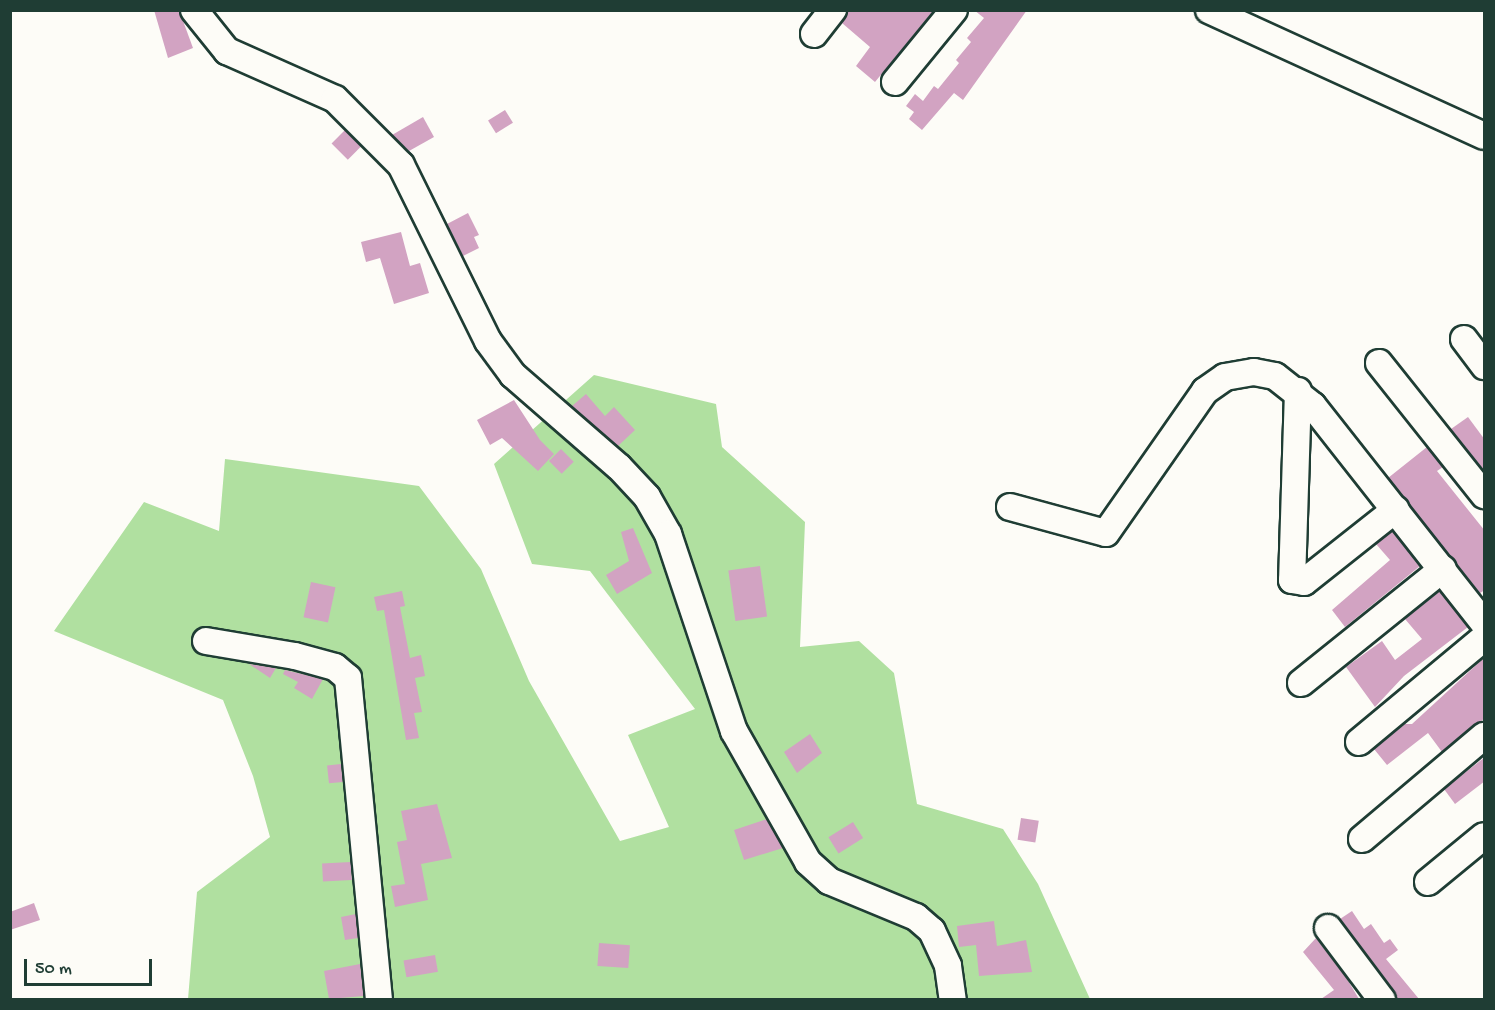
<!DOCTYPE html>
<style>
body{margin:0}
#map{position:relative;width:1495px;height:1010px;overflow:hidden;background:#fdfcf7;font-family:"Gochi Hand",sans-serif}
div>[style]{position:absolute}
.green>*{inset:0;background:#b0e0a0}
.building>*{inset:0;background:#d2a3c2;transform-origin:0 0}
.roads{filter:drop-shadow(2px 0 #1f3d34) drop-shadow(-2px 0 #1f3d34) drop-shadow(0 2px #1f3d34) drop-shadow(0 -2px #1f3d34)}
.minor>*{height:26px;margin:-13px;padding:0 13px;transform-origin:13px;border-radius:13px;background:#fdfcf7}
span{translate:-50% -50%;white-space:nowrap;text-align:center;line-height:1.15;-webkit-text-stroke:5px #fdfcf7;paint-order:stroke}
.frame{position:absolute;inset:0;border:12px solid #1f3d34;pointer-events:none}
.scale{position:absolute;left:24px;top:959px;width:128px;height:27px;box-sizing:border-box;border:3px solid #1f3d34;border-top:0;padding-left:8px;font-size:18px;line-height:21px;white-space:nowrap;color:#1f3d34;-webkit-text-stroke:4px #fdfcf7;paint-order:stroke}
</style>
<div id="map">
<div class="green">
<div style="clip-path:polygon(594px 375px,716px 404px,722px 447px,805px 522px,800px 647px,859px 641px,894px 673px,917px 804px,1003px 829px,1038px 884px,1090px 999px,188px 999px,197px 892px,270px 837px,253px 776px,223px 700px,54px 631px,144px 502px,219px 531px,225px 459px,419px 486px,481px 569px,529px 681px,620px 841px,669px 827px,628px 735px,695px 709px,590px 571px,532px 564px,494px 464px)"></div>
</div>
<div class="building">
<div style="clip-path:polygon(154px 10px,179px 10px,193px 48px,168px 58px)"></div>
<div style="clip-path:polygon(848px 10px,934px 10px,875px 82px,856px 66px,870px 47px,842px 23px)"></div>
<div style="clip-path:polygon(974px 10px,1027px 10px,963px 100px,954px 93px,922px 130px,909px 119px,914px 112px,906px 106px,915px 94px,923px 101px,934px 86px,938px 89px,959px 63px,956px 60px,971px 42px,967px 38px,984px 18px)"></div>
<div style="left:505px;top:110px;width:15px;height:20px;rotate:58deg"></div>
<div style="clip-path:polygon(423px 117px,434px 137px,409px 151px,392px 135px)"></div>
<div style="left:345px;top:130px;width:23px;height:19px;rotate:45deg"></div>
<div style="clip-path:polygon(468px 213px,479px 235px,474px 237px,479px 248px,463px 256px,447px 224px)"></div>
<div style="clip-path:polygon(401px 232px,410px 266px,420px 263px,429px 293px,394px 304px,380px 258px,366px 262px,361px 242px)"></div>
<div style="clip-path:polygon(586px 394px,605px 416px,614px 407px,635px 430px,618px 446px,572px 406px)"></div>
<div style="clip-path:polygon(514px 400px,540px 440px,554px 454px,538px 471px,502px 438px,490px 445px,477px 420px)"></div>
<div style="clip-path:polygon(1468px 417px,1485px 440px,1485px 472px,1451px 429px)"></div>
<div style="clip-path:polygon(1427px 447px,1443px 467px,1437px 471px,1485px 531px,1485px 590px,1480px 593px,1388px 478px)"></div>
<div style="left:561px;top:449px;width:18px;height:17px;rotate:45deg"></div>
<div style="clip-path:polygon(633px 528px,652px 573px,617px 594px,606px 575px,629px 561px,621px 532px)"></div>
<div style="clip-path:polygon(1392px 531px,1420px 566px,1345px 627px,1332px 610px,1390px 560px,1376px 544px)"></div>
<div style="left:760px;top:566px;width:51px;height:32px;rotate:82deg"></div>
<div style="left:311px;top:582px;width:25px;height:36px;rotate:12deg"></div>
<div style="clip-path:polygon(402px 591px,405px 606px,400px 607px,410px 658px,421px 655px,425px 676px,415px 678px,422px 712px,414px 713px,419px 738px,406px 740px,384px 610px,377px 611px,374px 597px)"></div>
<div style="clip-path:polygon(1440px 591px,1468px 627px,1404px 676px,1375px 707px,1346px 667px,1382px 641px,1395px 660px,1422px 639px,1405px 619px)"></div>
<div style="clip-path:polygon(1485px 657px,1485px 718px,1442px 752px,1428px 733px,1387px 765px,1374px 749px,1405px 724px,1412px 724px)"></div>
<div style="clip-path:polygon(249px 664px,276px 668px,270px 678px)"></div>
<div style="clip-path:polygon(285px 670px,323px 679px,312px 699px,294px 688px,298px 682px,283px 674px)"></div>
<div style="clip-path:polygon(810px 734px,822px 753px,797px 773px,784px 752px)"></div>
<div style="clip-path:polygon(1485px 757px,1485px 781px,1455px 804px,1444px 789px)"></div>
<div style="left:341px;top:764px;width:18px;height:14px;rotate:84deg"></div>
<div style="clip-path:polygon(437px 804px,452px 858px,421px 864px,428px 900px,395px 907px,391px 886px,405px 884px,397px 842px,407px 840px,401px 811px)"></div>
<div style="left:1021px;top:818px;width:18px;height:22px;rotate:9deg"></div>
<div style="clip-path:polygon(767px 819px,783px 848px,744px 860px,734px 830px)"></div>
<div style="left:853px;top:822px;width:19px;height:29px;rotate:58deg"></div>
<div style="left:351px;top:862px;width:18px;height:29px;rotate:87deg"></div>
<div style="clip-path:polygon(34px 903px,40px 920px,10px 930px,10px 912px)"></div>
<div style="clip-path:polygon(1352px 911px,1364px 929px,1371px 924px,1384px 943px,1390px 939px,1398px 950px,1386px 959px,1419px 999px,1397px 999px,1340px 919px)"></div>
<div style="clip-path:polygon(356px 914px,358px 938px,345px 940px,341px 917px)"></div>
<div style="clip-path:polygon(994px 921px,997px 946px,1026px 940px,1032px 972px,979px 976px,976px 945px,959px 947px,957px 926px)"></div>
<div style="clip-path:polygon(1316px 938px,1344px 974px,1359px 999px,1321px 999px,1334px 990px,1303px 952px)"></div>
<div style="left:599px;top:943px;width:31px;height:23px;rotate:4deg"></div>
<div style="left:435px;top:955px;width:17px;height:32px;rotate:80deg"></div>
<div style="clip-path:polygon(360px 964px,364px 996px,329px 999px,324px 971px)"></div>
</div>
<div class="roads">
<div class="minor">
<div style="left:194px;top:10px;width:53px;rotate:51.2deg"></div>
<div style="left:227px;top:51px;width:118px;rotate:24deg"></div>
<div style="left:335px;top:99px;width:93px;rotate:45deg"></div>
<div style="left:401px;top:165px;width:196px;rotate:63.7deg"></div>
<div style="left:488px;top:341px;width:42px;rotate:53.7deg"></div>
<div style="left:513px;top:375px;width:140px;rotate:41deg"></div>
<div style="left:619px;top:467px;width:41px;rotate:47deg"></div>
<div style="left:647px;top:497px;width:43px;rotate:60.4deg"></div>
<div style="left:668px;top:534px;width:208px;rotate:71.5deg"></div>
<div style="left:734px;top:731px;width:150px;rotate:60.5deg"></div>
<div style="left:808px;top:862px;width:28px;rotate:42deg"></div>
<div style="left:829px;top:881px;width:94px;rotate:22.5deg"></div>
<div style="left:916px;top:917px;width:21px;rotate:41deg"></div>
<div style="left:932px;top:931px;width:38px;rotate:65deg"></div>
<div style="left:948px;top:966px;width:34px;rotate:82deg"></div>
<div style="left:1209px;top:10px;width:302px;rotate:24.6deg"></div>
<div style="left:814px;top:34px;width:31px;rotate:-52deg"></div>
<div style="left:895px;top:82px;width:93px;rotate:-50.7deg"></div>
<div style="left:1464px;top:339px;width:34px;rotate:53deg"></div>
<div style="left:1379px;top:363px;width:169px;rotate:51.5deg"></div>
<div style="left:1298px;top:391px;width:189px;rotate:91.8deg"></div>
<div style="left:1292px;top:580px;width:12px;rotate:9deg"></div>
<div style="left:1304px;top:582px;width:117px;rotate:-38.4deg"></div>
<div style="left:1010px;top:507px;width:99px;rotate:15.2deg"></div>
<div style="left:1106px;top:533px;width:173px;rotate:-55.1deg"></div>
<div style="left:1205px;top:391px;width:24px;rotate:-35deg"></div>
<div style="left:1225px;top:377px;width:29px;rotate:-10deg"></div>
<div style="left:1254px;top:372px;width:21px;rotate:11deg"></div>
<div style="left:1275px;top:376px;width:48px;rotate:38.3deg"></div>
<div style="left:1313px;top:406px;width:276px;rotate:51.8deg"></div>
<div style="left:206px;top:641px;width:90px;rotate:9.6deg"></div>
<div style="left:295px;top:656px;width:41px;rotate:15.4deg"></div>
<div style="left:335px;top:667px;width:17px;rotate:40deg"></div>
<div style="left:348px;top:678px;width:323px;rotate:84.5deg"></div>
<div style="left:1301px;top:683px;width:182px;rotate:-38.8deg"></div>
<div style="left:1359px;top:742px;width:163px;rotate:-39.8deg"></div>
<div style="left:1362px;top:839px;width:160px;rotate:-40.2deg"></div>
<div style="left:1428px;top:882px;width:72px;rotate:-39.4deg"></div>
<div style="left:1328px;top:928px;width:90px;rotate:53.1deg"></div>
</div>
</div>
<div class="frame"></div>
<div class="scale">50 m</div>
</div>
